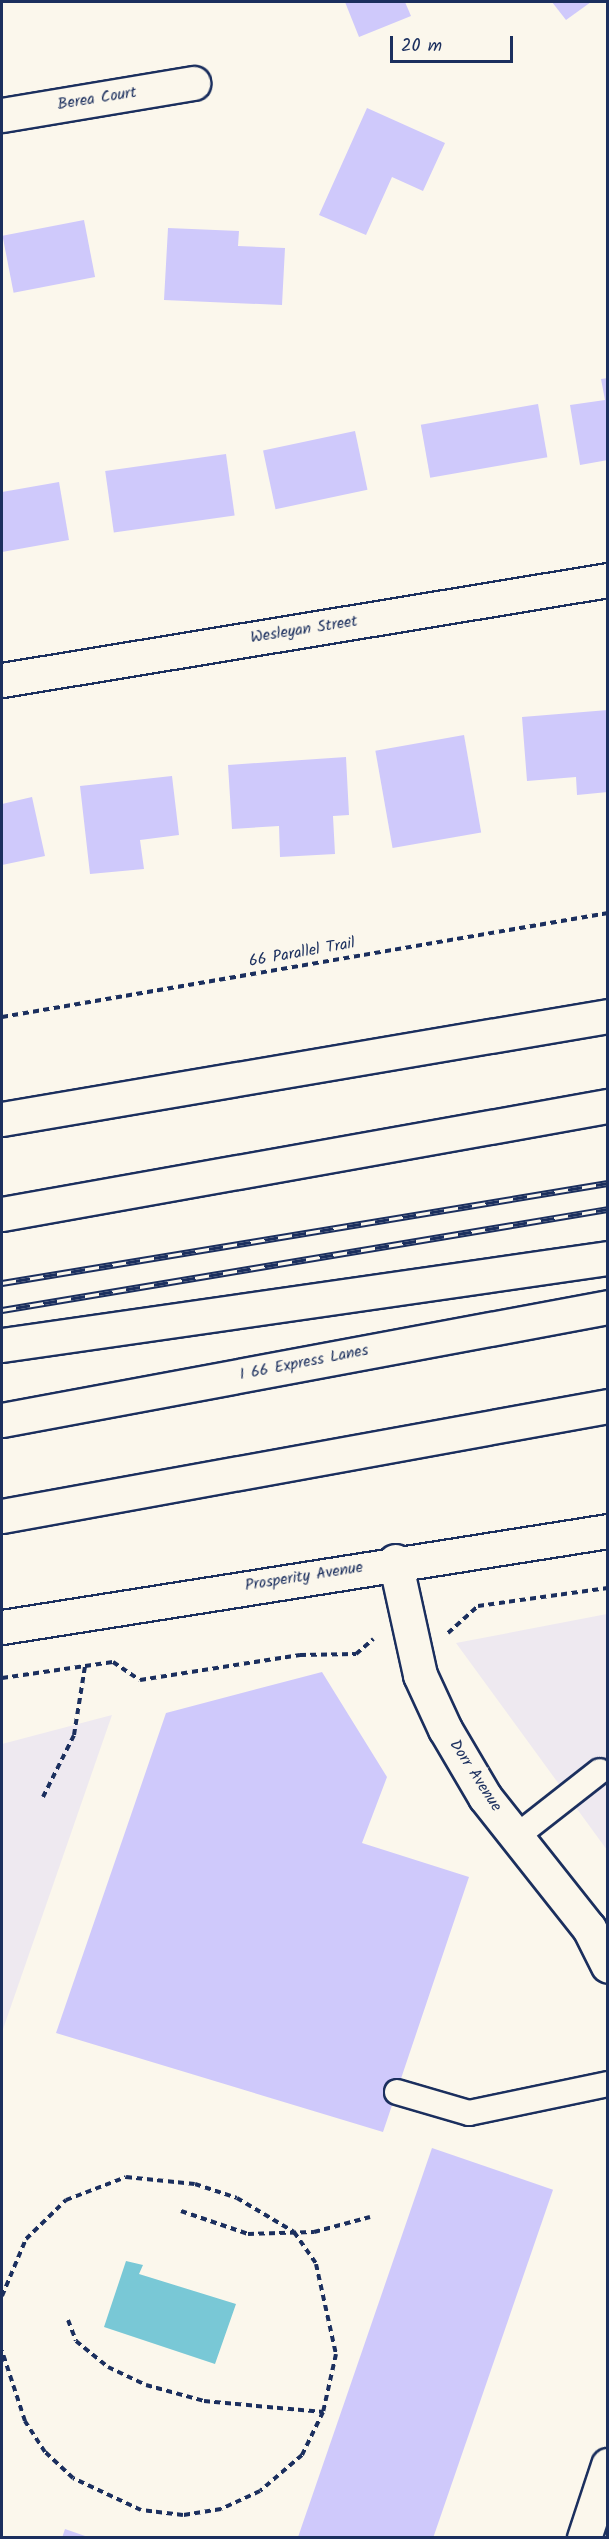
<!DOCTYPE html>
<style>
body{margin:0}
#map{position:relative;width:609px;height:2539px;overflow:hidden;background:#fbf7ec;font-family:Kalam,sans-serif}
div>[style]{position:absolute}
.built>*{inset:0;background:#eee9f0}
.water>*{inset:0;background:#79c8d6}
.building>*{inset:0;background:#cfc9fb;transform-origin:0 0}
.path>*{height:4px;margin-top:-2px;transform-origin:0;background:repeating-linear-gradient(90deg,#1b2f5e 0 6px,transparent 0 10.5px)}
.roads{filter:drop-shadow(2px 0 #1b2f5e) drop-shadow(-2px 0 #1b2f5e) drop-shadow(0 2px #1b2f5e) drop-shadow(0 -2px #1b2f5e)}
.lane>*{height:24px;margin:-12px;padding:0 12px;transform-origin:12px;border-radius:12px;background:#fbf7ec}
.street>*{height:33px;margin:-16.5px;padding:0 16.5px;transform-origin:16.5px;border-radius:16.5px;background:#fbf7ec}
.secondary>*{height:33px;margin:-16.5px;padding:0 16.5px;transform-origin:16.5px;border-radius:16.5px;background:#fbf7ec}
.highway>*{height:33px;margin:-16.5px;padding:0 16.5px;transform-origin:16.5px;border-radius:16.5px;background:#fbf7ec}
.rail>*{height:7px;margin-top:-3.5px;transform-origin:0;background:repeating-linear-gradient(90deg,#fbf7ec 0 14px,#1b2f5e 0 28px);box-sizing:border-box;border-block:2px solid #1b2f5e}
span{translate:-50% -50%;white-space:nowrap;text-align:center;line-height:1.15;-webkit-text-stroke:6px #fbf7ec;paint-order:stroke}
.street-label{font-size:16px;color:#1b2f5e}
.frame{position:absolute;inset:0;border:3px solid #1b2f5e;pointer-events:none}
.scale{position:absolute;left:390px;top:36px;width:123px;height:27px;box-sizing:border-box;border:3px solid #1b2f5e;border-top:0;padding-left:8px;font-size:18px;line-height:21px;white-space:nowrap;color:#1b2f5e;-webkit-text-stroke:4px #fbf7ec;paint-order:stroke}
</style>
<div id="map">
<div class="built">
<div style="clip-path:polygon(607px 1614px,607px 1850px,456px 1643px)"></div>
<div style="clip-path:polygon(112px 1715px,2px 2032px,2px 1744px)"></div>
</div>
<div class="water">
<div style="clip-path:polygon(126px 2261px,143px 2265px,139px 2274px,236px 2304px,215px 2364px,104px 2327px)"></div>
</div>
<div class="building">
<div style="clip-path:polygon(345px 2px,405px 2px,411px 16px,359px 37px)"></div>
<div style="clip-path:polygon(552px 2px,591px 2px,566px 20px)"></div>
<div style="clip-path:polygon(367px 108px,445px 143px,423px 191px,392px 177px,366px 235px,319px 215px)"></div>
<div style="left:84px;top:220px;width:58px;height:83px;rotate:79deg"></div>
<div style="clip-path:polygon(168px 228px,239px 231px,238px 246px,285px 248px,282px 305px,164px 300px)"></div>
<div style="clip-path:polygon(608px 378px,608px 460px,580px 465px,570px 405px,605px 400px,601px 379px)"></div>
<div style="left:538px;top:404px;width:54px;height:119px;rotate:80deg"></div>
<div style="left:355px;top:431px;width:60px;height:94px;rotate:78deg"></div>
<div style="left:226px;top:454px;width:62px;height:122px;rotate:82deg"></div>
<div style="clip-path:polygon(59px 482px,69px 540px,2px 552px,2px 492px)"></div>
<div style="clip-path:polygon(608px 710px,608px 792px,577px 795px,576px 777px,527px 781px,522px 717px)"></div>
<div style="left:464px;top:735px;width:99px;height:90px;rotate:80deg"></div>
<div style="clip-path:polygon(346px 757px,349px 815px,333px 816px,335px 854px,280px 857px,279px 826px,232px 829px,228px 765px)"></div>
<div style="clip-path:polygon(172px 776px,179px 835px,140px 840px,144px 869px,90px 874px,80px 786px)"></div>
<div style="clip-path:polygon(32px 797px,45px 856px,2px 865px,2px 804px)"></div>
<div style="clip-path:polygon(322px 1672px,387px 1777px,362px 1843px,469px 1877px,383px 2132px,56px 2033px,166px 1713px)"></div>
<div style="left:432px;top:2148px;width:128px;height:413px;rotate:19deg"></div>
<div style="clip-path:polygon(65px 2529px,88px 2537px,88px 2538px,62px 2538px)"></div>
</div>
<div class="path">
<div style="left:2px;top:1017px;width:615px;rotate:-9.74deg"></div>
<div style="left:448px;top:1633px;width:40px;rotate:-42deg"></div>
<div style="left:478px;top:1606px;width:131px;rotate:-7.9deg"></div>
<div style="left:2px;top:1678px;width:112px;rotate:-8.2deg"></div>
<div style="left:113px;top:1662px;width:32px;rotate:34deg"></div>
<div style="left:140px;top:1680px;width:162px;rotate:-8.9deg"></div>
<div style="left:300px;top:1655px;width:56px;rotate:-1deg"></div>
<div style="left:356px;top:1654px;width:23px;rotate:-41deg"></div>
<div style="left:43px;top:1797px;width:69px;rotate:-63.4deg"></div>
<div style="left:74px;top:1735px;width:70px;rotate:-80.9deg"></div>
<div style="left:181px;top:2211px;width:71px;rotate:18.9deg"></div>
<div style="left:248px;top:2234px;width:66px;rotate:-1.7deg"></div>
<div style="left:314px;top:2232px;width:58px;rotate:-15deg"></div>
<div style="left:2px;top:2296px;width:62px;rotate:-67.2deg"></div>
<div style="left:26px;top:2239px;width:56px;rotate:-44.3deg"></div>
<div style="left:66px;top:2200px;width:64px;rotate:-21deg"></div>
<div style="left:126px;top:2177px;width:69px;rotate:5.8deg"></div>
<div style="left:195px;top:2184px;width:44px;rotate:18.4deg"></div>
<div style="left:237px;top:2198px;width:66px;rotate:30.8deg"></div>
<div style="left:294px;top:2232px;width:39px;rotate:55deg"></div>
<div style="left:316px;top:2264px;width:92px;rotate:77.5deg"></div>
<div style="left:336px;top:2354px;width:59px;rotate:102.6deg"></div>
<div style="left:323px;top:2412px;width:48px;rotate:116deg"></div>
<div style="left:302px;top:2455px;width:55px;rotate:139.4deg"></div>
<div style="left:260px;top:2491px;width:43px;rotate:155.2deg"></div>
<div style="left:221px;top:2509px;width:38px;rotate:171deg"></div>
<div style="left:183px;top:2515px;width:42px;rotate:-173.2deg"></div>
<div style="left:141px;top:2510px;width:75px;rotate:-154.8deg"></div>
<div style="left:73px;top:2478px;width:38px;rotate:-137deg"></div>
<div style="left:45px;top:2452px;width:37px;rotate:-123deg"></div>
<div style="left:25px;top:2421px;width:74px;rotate:-108.2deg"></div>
<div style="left:68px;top:2320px;width:22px;rotate:69deg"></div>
<div style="left:76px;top:2341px;width:41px;rotate:39.1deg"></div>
<div style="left:108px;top:2367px;width:42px;rotate:25.3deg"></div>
<div style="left:146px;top:2385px;width:60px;rotate:15.4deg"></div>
<div style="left:204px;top:2401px;width:120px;rotate:5.3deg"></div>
</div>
<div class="roads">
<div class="lane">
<div style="left:517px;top:1836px;width:105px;rotate:-38.1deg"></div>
<div style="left:397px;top:2092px;width:75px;rotate:16.3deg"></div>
<div style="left:469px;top:2113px;width:142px;rotate:-11.8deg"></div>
</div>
<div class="street">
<div style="left:2px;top:115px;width:194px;rotate:-9.5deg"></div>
<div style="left:2px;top:680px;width:614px;rotate:-9.37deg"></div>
<div style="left:395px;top:1561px;width:117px;rotate:77.6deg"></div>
<div style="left:420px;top:1675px;width:60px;rotate:65.2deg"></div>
<div style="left:445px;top:1729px;width:79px;rotate:59.5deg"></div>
<div style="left:485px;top:1797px;width:167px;rotate:51.6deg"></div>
<div style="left:589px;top:1928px;width:42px;rotate:63.4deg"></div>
<div style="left:584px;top:2538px;width:77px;rotate:-71.8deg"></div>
</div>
<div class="secondary">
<div style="left:2px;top:1627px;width:614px;rotate:-9deg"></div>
</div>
<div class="highway">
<div style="left:2px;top:1119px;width:615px;rotate:-9.65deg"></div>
<div style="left:2px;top:1214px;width:616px;rotate:-10.11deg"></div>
<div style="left:2px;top:1345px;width:612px;rotate:-8.17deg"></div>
<div style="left:2px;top:1420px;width:616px;rotate:-10.56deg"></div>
<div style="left:2px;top:1516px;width:616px;rotate:-10.29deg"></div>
</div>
</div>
<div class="rail">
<div style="left:2px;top:1283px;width:614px;rotate:-9.37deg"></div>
<div style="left:2px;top:1310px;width:614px;rotate:-9.46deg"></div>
</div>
<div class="street-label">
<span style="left:97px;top:99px;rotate:-9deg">Berea Court</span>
<span style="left:304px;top:630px;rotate:-9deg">Wesleyan Street</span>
<span style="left:302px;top:953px;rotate:-10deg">66 Parallel Trail</span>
<span style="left:304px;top:1363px;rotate:-11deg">I 66 Express Lanes</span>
<span style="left:304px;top:1577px;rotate:-9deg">Prosperity Avenue</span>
<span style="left:475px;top:1776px;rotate:57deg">Dorr Avenue</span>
</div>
<div class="frame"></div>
<div class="scale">20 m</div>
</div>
